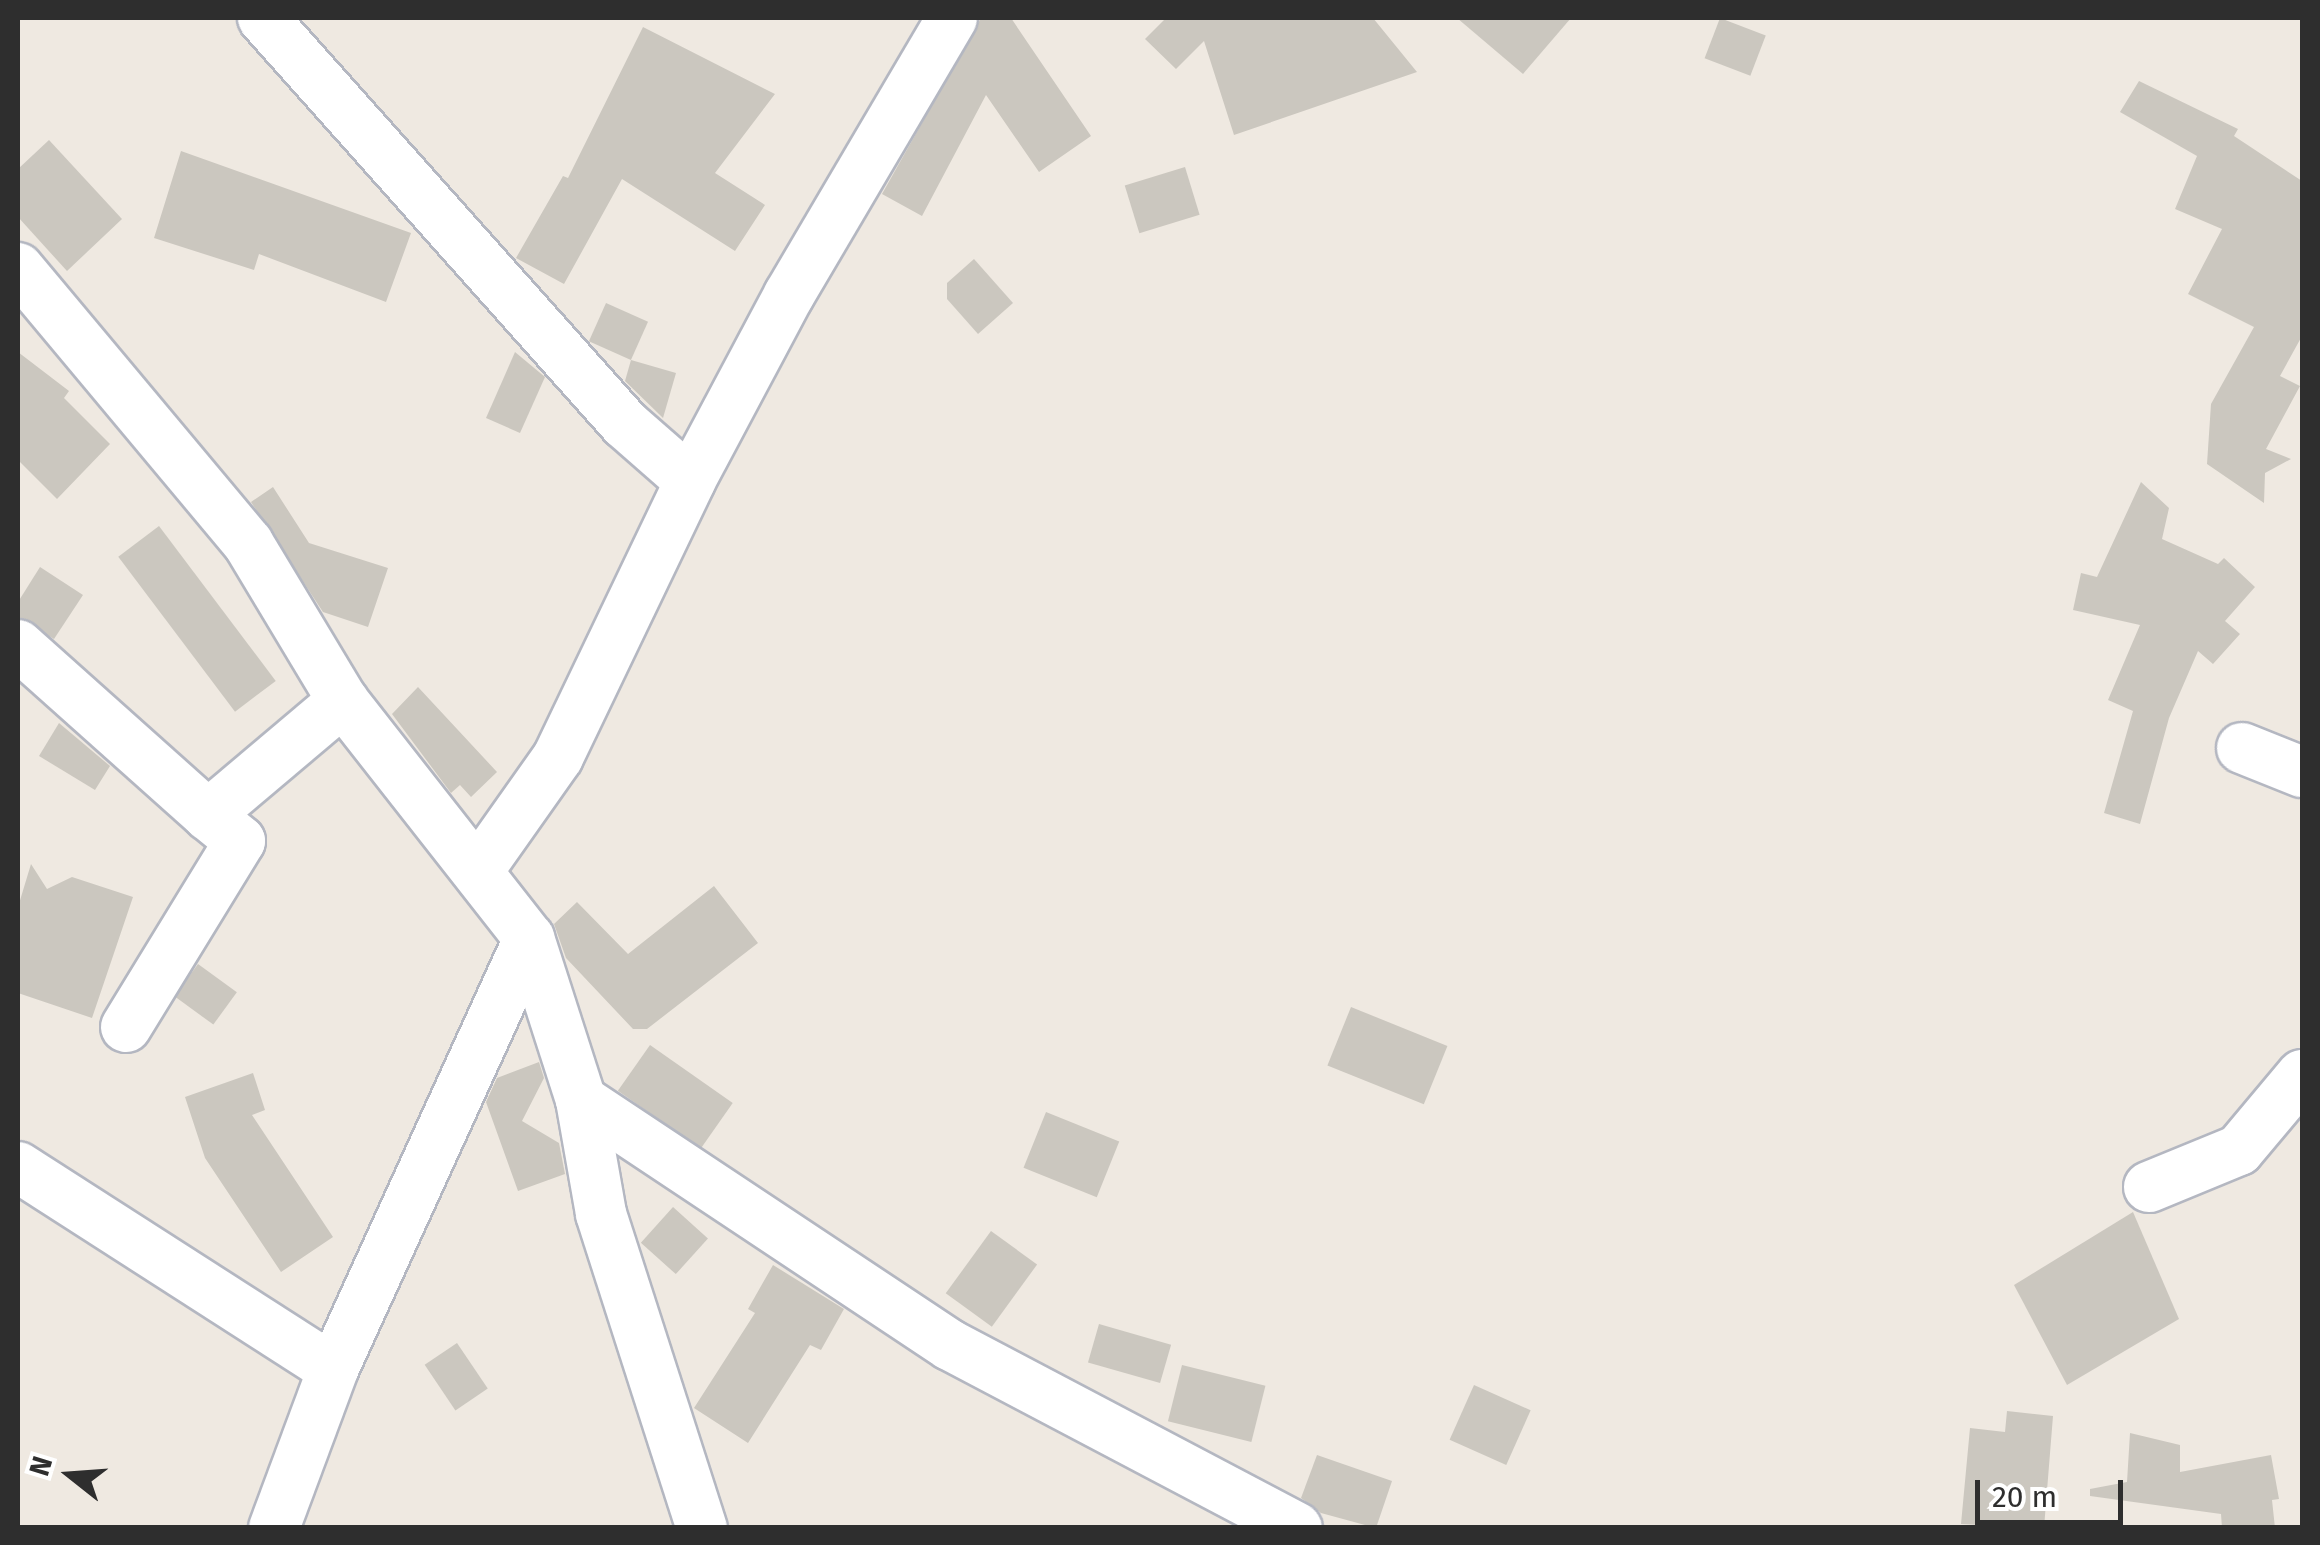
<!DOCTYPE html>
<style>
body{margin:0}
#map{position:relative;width:2320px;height:1545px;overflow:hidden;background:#efe9e1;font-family:"Fira Sans",sans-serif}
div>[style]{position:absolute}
.building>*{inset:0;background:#cbc7bf;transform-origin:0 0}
.roads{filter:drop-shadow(2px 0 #b4b7c1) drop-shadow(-2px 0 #b4b7c1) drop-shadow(0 2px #b4b7c1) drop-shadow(0 -2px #b4b7c1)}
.street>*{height:50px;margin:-25px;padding:0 25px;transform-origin:25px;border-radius:25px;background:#fff}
span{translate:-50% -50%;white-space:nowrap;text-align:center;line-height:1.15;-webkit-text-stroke:8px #fff;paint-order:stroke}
.frame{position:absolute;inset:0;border:20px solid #2e2e2e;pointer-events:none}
.north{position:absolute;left:20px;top:1425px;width:100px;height:100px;-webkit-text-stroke:8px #fff;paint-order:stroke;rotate:287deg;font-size:28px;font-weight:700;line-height:40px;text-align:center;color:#2e2e2e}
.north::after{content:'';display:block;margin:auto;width:35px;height:45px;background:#2e2e2e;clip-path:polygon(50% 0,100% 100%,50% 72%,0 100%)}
.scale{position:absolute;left:1975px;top:1480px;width:148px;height:45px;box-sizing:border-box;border:5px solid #2e2e2e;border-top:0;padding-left:12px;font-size:30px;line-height:35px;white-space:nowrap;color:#2e2e2e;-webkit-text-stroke:8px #fff;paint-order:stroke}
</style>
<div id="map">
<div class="building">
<div style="clip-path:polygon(981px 18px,1011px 18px,1091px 136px,1039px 172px,986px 95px,922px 216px,882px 194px)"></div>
<div style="clip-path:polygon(1166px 18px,1373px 18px,1417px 72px,1234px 135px,1204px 41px,1176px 69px,1145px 39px)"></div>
<div style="clip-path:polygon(1457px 18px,1571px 18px,1523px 74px)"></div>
<div style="left:1720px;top:18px;width:49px;height:43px;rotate:21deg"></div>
<div style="clip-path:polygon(643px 27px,775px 94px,715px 173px,765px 205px,735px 251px,622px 179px,564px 284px,516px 258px,563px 176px,568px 178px)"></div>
<div style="clip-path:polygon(2139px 81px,2238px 129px,2234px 136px,2302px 181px,2302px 336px,2280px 376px,2300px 386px,2266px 449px,2291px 459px,2265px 473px,2264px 503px,2207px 464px,2211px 404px,2254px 327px,2188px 294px,2222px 229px,2175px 209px,2197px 156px,2120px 112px)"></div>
<div style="clip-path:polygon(49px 140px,122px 219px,67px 271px,18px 217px,18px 169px)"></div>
<div style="clip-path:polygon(181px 151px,411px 233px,386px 302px,259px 254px,254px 270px,154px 238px)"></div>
<div style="left:1185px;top:167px;width:50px;height:63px;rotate:73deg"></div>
<div style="clip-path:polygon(974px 259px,1013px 303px,978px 334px,947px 299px,947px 283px)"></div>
<div style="left:606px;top:303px;width:46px;height:42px;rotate:24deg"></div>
<div style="clip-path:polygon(18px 352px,69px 391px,64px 398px,110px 444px,57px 499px,18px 460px)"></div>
<div style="clip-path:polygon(515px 352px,545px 377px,520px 433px,486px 418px)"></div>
<div style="clip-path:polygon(631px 360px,676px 373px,663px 418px,625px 381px)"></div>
<div style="clip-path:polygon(2141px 482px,2169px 508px,2162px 539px,2218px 564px,2224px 558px,2255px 587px,2225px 621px,2240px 634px,2213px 664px,2198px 651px,2169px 718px,2140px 824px,2104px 813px,2133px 711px,2108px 700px,2140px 625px,2073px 610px,2081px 573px,2097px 577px)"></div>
<div style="clip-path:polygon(273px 487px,309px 543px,388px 568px,368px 627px,323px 612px,251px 502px)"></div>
<div style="left:159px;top:526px;width:194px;height:51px;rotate:53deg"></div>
<div style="clip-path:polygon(40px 567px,83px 595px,54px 639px,18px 617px,18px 602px)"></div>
<div style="clip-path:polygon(418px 687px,497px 772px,471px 797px,460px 785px,451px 793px,392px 714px)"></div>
<div style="clip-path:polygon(59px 723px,110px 766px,95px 790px,39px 756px)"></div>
<div style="clip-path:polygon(31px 864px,47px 889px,72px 877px,133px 897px,92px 1018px,18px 993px,18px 907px)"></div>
<div style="clip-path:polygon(714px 886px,758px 943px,647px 1029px,633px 1029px,566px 958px,554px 924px,577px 902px,628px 954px)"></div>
<div style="left:198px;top:964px;width:48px;height:40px;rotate:36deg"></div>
<div style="left:1351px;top:1007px;width:104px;height:63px;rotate:22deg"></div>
<div style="left:650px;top:1045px;width:101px;height:56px;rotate:35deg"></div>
<div style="clip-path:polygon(539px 1062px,544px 1078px,522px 1121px,559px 1143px,565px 1174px,518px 1191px,486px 1102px,497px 1078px)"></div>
<div style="clip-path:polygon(253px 1073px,265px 1110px,252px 1115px,333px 1237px,281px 1272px,205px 1158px,185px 1097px)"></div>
<div style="left:1046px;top:1112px;width:79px;height:60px;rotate:22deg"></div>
<div style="left:673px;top:1207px;width:47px;height:48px;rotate:42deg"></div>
<div style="clip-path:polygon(2133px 1212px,2179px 1319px,2067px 1385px,2014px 1285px)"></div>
<div style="left:991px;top:1231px;width:57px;height:77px;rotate:36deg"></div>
<div style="clip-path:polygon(773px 1265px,844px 1309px,821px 1350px,810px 1345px,748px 1443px,694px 1408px,755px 1313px,748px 1309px)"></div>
<div style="left:1099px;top:1324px;width:75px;height:40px;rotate:16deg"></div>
<div style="left:457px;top:1343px;width:55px;height:39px;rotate:56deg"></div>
<div style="left:1182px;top:1365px;width:86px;height:58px;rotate:14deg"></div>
<div style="left:1474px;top:1385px;width:62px;height:60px;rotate:24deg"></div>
<div style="clip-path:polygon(2007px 1411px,2053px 1416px,2044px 1528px,1961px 1524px,1970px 1428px,2005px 1432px)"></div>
<div style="clip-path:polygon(2130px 1433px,2180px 1445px,2180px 1472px,2271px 1455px,2279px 1499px,2272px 1500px,2275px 1528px,2222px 1528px,2221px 1514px,2090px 1496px,2090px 1489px,2127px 1482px)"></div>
<div style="clip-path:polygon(1317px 1455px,1392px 1481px,1376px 1528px,1321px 1513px,1301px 1498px)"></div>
</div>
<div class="roads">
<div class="street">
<div style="left:263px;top:18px;width:544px;rotate:48.28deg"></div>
<div style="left:625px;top:424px;width:86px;rotate:41.2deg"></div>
<div style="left:18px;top:268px;width:359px;rotate:50.1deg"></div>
<div style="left:248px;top:543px;width:184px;rotate:59deg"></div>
<div style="left:343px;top:701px;width:301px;rotate:51.9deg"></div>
<div style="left:529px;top:938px;width:170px;rotate:72.2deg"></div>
<div style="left:581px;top:1100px;width:443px;rotate:33.6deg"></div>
<div style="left:950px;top:1345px;width:392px;rotate:27.8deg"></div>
<div style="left:18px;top:645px;width:255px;rotate:41.8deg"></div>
<div style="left:2242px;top:748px;width:65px;rotate:21.8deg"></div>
<div style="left:479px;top:869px;width:137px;rotate:-54.8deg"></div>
<div style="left:558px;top:757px;width:306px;rotate:-64.4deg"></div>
<div style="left:690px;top:481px;width:211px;rotate:-62deg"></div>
<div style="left:789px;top:295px;width:321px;rotate:-59.5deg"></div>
<div style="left:126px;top:1027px;width:218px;rotate:-58.5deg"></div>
<div style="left:240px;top:841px;width:41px;rotate:-140.9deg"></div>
<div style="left:208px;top:815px;width:177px;rotate:-40.2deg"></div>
<div style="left:581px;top:1100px;width:116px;rotate:80deg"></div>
<div style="left:601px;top:1214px;width:330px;rotate:72.2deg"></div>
<div style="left:18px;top:1167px;width:374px;rotate:32.7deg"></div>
<div style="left:2149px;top:1187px;width:97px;rotate:-22.3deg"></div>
<div style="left:2239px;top:1150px;width:98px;rotate:-50deg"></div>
<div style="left:274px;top:1528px;width:170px;rotate:-69.6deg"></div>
<div style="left:333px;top:1369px;width:473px;rotate:-65.5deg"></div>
</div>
</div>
<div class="frame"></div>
<div class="north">N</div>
<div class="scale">20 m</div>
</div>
